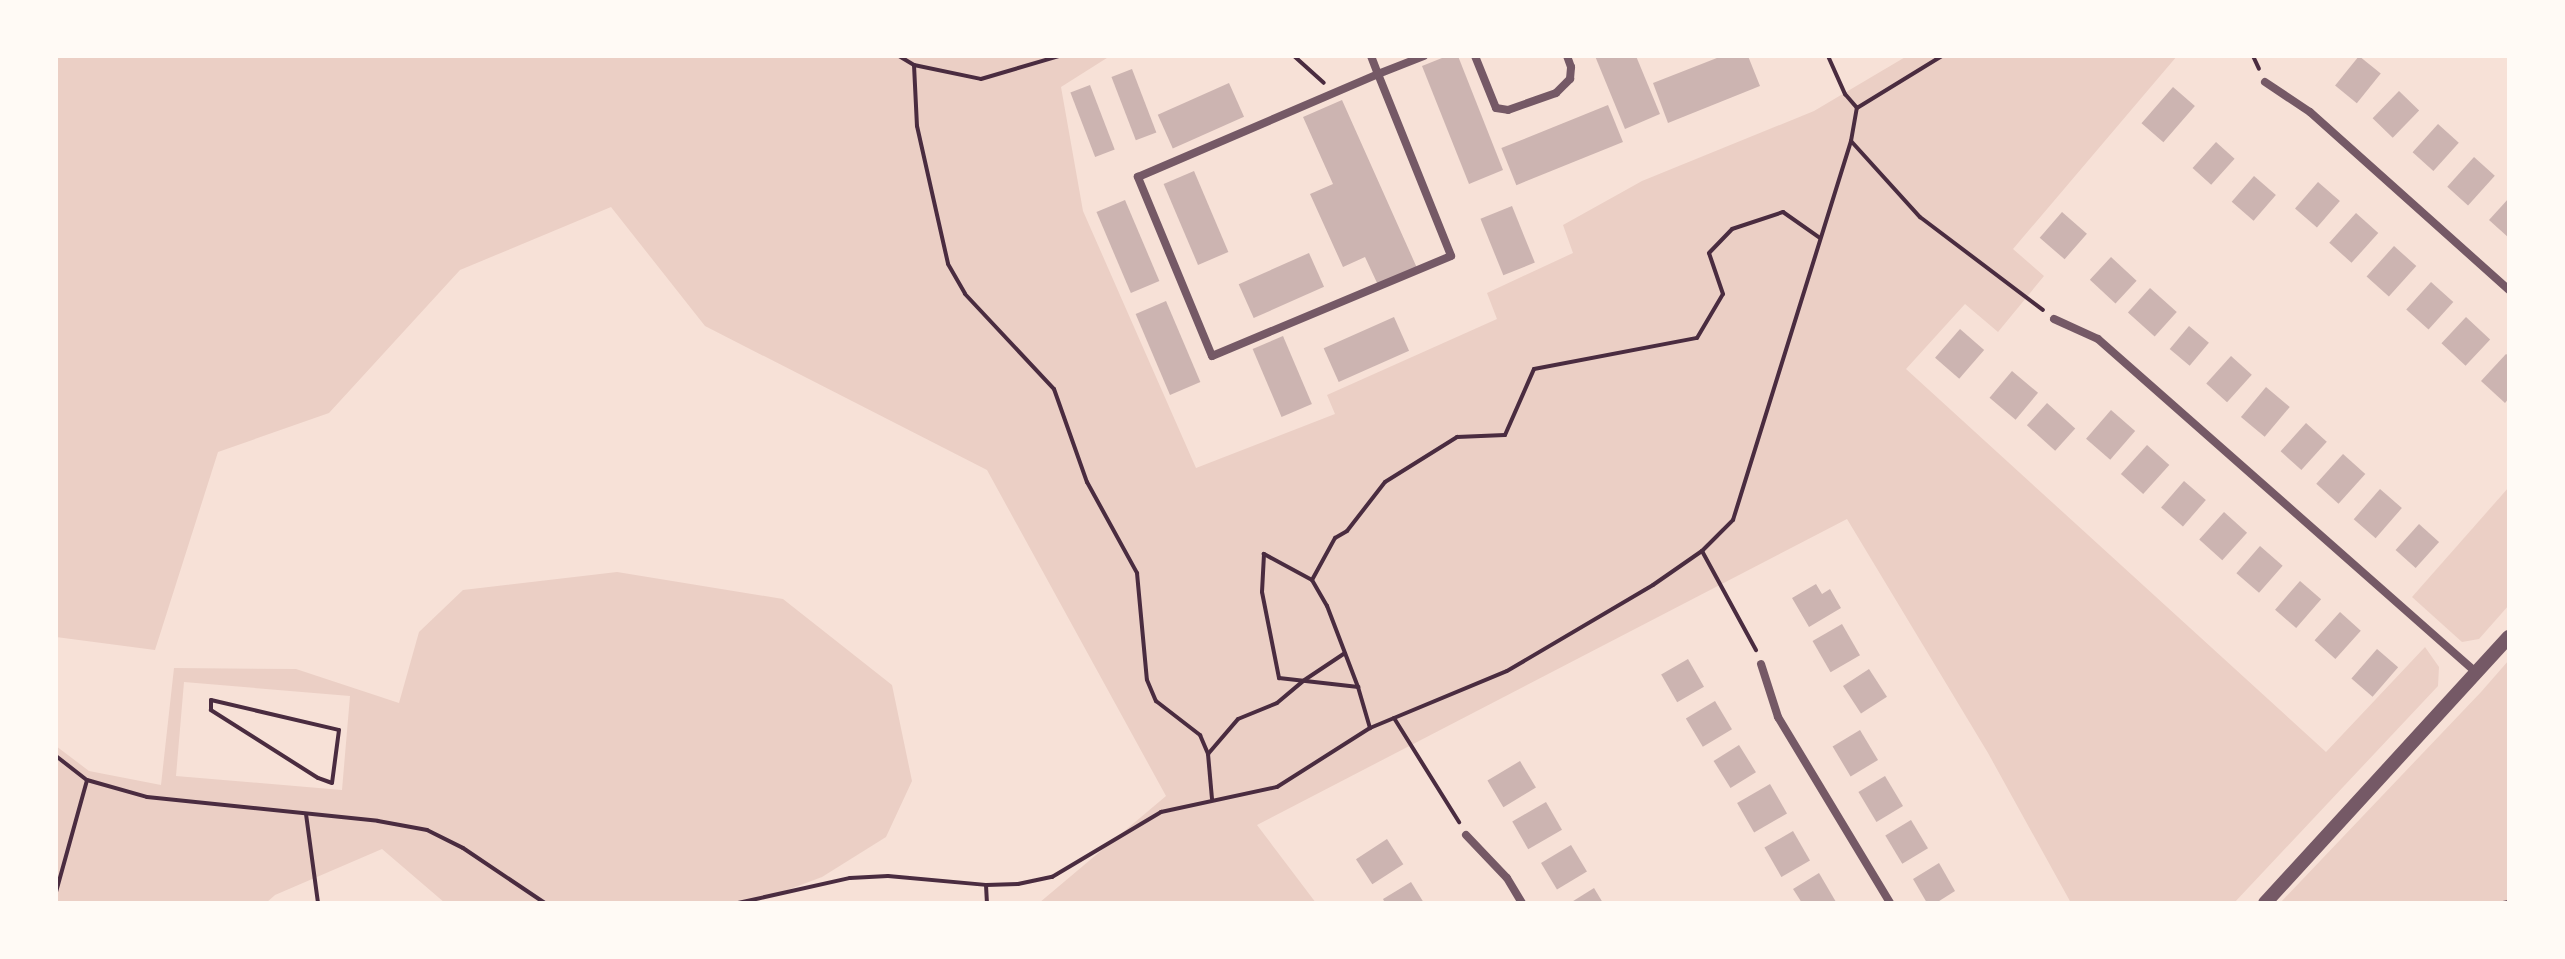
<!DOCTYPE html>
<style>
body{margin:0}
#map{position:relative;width:2565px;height:959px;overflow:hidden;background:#f7e1d7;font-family:"IBM Plex Serif",serif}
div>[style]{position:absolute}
.green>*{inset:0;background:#ebcfc5}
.building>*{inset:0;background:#ccb4b1;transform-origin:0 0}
.path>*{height:4px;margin:-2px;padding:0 2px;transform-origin:2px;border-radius:2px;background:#4a2c40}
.minor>*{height:8px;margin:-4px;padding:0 4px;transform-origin:4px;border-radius:4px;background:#755966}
.tertiary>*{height:14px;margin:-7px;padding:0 7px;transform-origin:7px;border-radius:7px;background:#755966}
span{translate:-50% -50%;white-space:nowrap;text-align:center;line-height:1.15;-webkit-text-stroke:8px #fffaf5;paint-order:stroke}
.frame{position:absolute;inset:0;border:58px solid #fffaf5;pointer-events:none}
</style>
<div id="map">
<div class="green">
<div style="clip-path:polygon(56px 56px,1110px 56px,1061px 87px,1083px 211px,1196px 468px,1335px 414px,1327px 395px,1497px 319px,1487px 293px,1573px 253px,1563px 225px,1642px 181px,1814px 111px,1907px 56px,2177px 56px,2013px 249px,2044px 276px,1998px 332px,1965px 304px,1906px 369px,2326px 752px,2425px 647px,2439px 667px,2438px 686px,2234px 903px,2071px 903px,1988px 753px,1847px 519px,1257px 825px,1316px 903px,1039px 903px,1166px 796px,987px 470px,705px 326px,611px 207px,460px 270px,329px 413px,218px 452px,155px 650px,56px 637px)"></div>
<div style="clip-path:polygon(2509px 487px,2509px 605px,2479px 639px,2462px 642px,2412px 597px)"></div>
<div style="clip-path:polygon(evenodd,617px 572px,783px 599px,892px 685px,912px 781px,886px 837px,822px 877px,753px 903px,445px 903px,382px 849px,275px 895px,266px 903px,56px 903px,56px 746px,89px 771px,161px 785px,174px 668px,296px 669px,399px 703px,419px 632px,463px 590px,617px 572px,184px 682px,350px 696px,342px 790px,176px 776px,184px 682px)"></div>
<div style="clip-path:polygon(2509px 660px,2509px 903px,2280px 903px,2481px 692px)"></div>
</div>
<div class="building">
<div style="clip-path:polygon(1447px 56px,1458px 56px,1503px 170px,1469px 184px,1422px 66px)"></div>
<div style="clip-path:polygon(1595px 56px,1636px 56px,1660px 114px,1625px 129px)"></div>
<div style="clip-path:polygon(1722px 56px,1748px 56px,1760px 86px,1668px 123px,1653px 83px)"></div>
<div style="left:2359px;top:56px;width:28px;height:38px;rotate:39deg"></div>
<div style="left:1132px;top:69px;width:68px;height:22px;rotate:69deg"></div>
<div style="left:1229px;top:83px;width:37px;height:78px;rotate:66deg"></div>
<div style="left:1090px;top:85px;width:69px;height:21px;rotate:69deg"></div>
<div style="left:2173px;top:87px;width:29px;height:48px;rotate:41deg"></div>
<div style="left:2399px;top:91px;width:28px;height:38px;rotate:44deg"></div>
<div style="clip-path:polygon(1342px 100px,1417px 268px,1378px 285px,1365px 257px,1343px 267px,1310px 194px,1333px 184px,1303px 117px)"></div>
<div style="left:1608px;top:105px;width:40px;height:115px;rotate:68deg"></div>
<div style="left:2438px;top:124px;width:28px;height:38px;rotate:42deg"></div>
<div style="left:2216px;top:142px;width:25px;height:35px;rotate:42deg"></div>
<div style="left:2474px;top:157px;width:28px;height:40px;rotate:42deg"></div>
<div style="left:1194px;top:171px;width:88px;height:33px;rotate:67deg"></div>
<div style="left:2254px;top:176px;width:29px;height:34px;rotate:41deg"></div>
<div style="left:2318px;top:182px;width:29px;height:35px;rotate:41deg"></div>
<div style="clip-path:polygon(2509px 198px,2509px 238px,2489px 220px)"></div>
<div style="left:1125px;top:200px;width:88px;height:31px;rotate:67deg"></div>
<div style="left:1512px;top:206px;width:61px;height:34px;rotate:68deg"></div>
<div style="left:2062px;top:212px;width:33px;height:34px;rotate:41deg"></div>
<div style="left:2356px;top:213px;width:30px;height:40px;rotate:42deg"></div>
<div style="left:2394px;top:246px;width:30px;height:41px;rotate:42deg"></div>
<div style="left:1309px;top:253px;width:37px;height:77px;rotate:66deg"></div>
<div style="left:2111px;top:257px;width:35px;height:31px;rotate:43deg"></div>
<div style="left:2431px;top:282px;width:30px;height:37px;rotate:42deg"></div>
<div style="left:2150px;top:288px;width:36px;height:33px;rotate:42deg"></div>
<div style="left:1166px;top:301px;width:88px;height:33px;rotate:67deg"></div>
<div style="left:1394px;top:317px;width:37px;height:77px;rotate:66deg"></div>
<div style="left:2466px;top:317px;width:33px;height:36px;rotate:43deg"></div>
<div style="left:2189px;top:326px;width:26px;height:30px;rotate:40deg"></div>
<div style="left:1960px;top:329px;width:32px;height:38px;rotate:41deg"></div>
<div style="left:1283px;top:336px;width:74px;height:33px;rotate:67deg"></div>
<div style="clip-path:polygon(2506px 354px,2509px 356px,2509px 398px,2505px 403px,2481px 381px)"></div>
<div style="left:2231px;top:356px;width:28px;height:37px;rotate:42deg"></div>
<div style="left:2012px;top:371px;width:34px;height:35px;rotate:40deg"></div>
<div style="left:2266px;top:387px;width:31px;height:39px;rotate:40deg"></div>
<div style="left:2047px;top:403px;width:38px;height:30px;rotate:42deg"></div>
<div style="left:2111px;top:410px;width:32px;height:38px;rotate:41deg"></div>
<div style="left:2306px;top:423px;width:28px;height:38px;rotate:42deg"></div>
<div style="left:2147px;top:445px;width:30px;height:39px;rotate:42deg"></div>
<div style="left:2343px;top:454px;width:30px;height:40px;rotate:42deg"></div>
<div style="left:2184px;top:481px;width:29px;height:35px;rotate:41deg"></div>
<div style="left:2380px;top:489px;width:29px;height:40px;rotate:41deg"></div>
<div style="left:2224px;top:512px;width:31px;height:37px;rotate:42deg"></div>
<div style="left:2419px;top:524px;width:27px;height:35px;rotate:42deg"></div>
<div style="left:2260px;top:546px;width:30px;height:36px;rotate:41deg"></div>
<div style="left:2300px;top:581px;width:28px;height:38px;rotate:41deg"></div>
<div style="clip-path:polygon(1816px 584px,1822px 594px,1830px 589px,1841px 608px,1809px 627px,1792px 598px)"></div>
<div style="left:2340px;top:612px;width:28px;height:38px;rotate:42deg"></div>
<div style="left:1842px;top:624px;width:36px;height:34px;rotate:60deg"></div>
<div style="left:2377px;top:649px;width:28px;height:39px;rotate:41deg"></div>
<div style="left:1688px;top:659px;width:32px;height:31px;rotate:60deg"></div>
<div style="left:1869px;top:669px;width:33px;height:31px;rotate:57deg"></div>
<div style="left:1715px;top:701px;width:33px;height:34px;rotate:59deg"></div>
<div style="left:1860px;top:730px;width:35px;height:32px;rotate:59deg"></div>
<div style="left:1739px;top:745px;width:32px;height:30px;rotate:58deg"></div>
<div style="left:1520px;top:761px;width:31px;height:38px;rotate:59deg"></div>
<div style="left:1885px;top:776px;width:35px;height:31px;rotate:59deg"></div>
<div style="left:1770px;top:784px;width:34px;height:38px;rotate:60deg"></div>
<div style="left:1546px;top:802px;width:32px;height:39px;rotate:60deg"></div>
<div style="left:1911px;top:820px;width:33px;height:30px;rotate:59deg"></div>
<div style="left:1793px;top:831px;width:34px;height:33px;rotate:60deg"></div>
<div style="left:1387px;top:839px;width:30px;height:37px;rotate:57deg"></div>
<div style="left:1571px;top:845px;width:31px;height:35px;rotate:59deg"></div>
<div style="clip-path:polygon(1939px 863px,1955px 891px,1936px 903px,1927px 903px,1913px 879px)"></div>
<div style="clip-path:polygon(1819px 873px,1836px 902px,1802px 903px,1793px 889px)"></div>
<div style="clip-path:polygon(1411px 882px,1424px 903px,1385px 903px,1383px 899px)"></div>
<div style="clip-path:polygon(1594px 888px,1603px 903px,1570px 903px)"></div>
</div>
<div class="path">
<div style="left:899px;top:56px;width:17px;rotate:31deg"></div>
<div style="left:914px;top:65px;width:68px;rotate:11.8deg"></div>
<div style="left:981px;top:79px;width:81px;rotate:-16.4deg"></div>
<div style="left:1294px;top:56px;width:40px;rotate:42deg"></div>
<div style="left:1828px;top:56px;width:42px;rotate:65.9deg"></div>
<div style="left:1845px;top:94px;width:18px;rotate:49deg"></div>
<div style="left:2253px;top:56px;width:14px;rotate:65deg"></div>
<div style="left:914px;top:65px;width:61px;rotate:87.2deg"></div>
<div style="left:917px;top:126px;width:141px;rotate:77.3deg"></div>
<div style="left:948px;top:264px;width:34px;rotate:60deg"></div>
<div style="left:965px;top:294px;width:130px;rotate:46.9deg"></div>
<div style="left:1054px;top:389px;width:99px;rotate:70.5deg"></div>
<div style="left:1087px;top:482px;width:104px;rotate:61.2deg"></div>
<div style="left:1137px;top:573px;width:107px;rotate:84.7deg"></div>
<div style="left:1147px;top:680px;width:23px;rotate:67deg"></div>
<div style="left:1156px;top:701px;width:56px;rotate:37.7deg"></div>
<div style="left:1200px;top:735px;width:21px;rotate:67deg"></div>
<div style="left:1208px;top:754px;width:45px;rotate:84.9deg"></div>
<div style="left:1851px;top:141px;width:103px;rotate:47.8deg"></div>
<div style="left:1920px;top:217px;width:154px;rotate:37.1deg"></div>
<div style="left:1702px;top:551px;width:113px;rotate:61.4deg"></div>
<div style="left:1312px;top:580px;width:48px;rotate:-61.3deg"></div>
<div style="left:1335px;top:538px;width:14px;rotate:-30deg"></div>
<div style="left:1347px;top:531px;width:62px;rotate:-52.2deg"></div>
<div style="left:1385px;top:482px;width:85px;rotate:-32deg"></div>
<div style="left:1457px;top:437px;width:48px;rotate:-2.4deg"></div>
<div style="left:1505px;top:435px;width:72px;rotate:-66.3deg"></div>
<div style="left:1534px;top:369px;width:166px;rotate:-10.8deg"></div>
<div style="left:1697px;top:338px;width:51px;rotate:-59.4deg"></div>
<div style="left:1723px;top:294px;width:43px;rotate:-108.9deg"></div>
<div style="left:1709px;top:253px;width:33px;rotate:-46deg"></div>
<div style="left:1732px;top:229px;width:54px;rotate:-18.4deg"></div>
<div style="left:1783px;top:212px;width:45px;rotate:35.1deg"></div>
<div style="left:1358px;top:687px;width:87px;rotate:-110.9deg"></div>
<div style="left:1327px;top:606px;width:30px;rotate:-120deg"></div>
<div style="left:1312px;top:580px;width:55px;rotate:-151.6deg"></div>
<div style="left:1264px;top:554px;width:38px;rotate:93deg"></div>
<div style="left:1262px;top:592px;width:88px;rotate:78.8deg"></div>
<div style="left:1279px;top:678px;width:80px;rotate:6.5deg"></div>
<div style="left:1358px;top:687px;width:43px;rotate:73.7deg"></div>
<div style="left:211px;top:700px;width:131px;rotate:13.2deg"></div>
<div style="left:339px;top:730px;width:53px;rotate:97.5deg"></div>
<div style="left:332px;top:783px;width:15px;rotate:-160deg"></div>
<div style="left:318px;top:778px;width:127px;rotate:-147.6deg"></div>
<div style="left:211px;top:710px;width:10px;rotate:-90deg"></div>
<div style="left:1394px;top:718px;width:123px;rotate:58deg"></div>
<div style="left:1208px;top:754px;width:46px;rotate:-49.4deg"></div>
<div style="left:1238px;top:719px;width:42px;rotate:-22.3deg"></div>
<div style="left:1277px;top:703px;width:34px;rotate:-40deg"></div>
<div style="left:1303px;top:681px;width:50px;rotate:-33.7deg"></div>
<div style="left:56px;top:756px;width:39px;rotate:38deg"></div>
<div style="left:87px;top:780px;width:62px;rotate:15.8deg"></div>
<div style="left:147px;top:797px;width:232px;rotate:5.9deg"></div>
<div style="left:378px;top:821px;width:50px;rotate:10.4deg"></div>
<div style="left:427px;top:830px;width:40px;rotate:26.6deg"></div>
<div style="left:463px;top:848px;width:99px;rotate:33.9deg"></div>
<div style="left:306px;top:814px;width:90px;rotate:82.3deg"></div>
<div style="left:986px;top:885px;width:32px;rotate:-2deg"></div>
<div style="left:1018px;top:884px;width:35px;rotate:-12deg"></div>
<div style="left:1052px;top:877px;width:127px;rotate:-30.8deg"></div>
<div style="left:1161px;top:812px;width:119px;rotate:-12.2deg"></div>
<div style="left:1277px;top:787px;width:110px;rotate:-32.4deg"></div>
<div style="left:1370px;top:728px;width:148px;rotate:-22.6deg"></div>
<div style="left:1507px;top:671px;width:169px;rotate:-30.5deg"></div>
<div style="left:1653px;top:585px;width:60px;rotate:-34.8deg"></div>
<div style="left:1702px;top:551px;width:44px;rotate:-45deg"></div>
<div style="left:1733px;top:520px;width:397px;rotate:-72.7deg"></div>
<div style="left:1851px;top:141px;width:34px;rotate:-80deg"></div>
<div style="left:1857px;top:108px;width:100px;rotate:-31.5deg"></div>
<div style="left:56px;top:892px;width:116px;rotate:-74.5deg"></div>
<div style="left:738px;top:903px;width:115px;rotate:-12.6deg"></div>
<div style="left:850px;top:878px;width:38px;rotate:-3deg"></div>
<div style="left:888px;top:876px;width:98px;rotate:5.2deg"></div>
<div style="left:986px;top:885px;width:18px;rotate:87deg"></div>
<div style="left:2503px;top:903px;width:6px;rotate:-9deg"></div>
</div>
<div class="minor">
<div style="left:1371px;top:56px;width:19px;rotate:69deg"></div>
<div style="left:1378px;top:74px;width:196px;rotate:68.1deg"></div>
<div style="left:1451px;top:256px;width:259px;rotate:157.3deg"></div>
<div style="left:1212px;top:356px;width:194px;rotate:-112.5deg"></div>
<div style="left:1138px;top:177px;width:261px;rotate:-23.2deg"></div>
<div style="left:1378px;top:74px;width:49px;rotate:-21.4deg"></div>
<div style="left:1475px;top:56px;width:56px;rotate:68deg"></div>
<div style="left:1496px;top:108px;width:12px;rotate:9deg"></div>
<div style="left:1508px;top:110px;width:51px;rotate:-19.5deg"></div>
<div style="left:1556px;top:93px;width:20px;rotate:-45deg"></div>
<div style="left:1570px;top:79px;width:12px;rotate:-85deg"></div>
<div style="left:1571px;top:67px;width:12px;rotate:-110deg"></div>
<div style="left:2265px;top:82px;width:54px;rotate:33.7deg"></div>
<div style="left:2310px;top:112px;width:267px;rotate:41.8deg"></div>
<div style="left:2054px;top:319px;width:48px;rotate:24.4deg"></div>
<div style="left:2098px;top:339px;width:505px;rotate:41.39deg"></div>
<div style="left:1761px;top:664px;width:56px;rotate:72.2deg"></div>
<div style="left:1778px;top:717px;width:217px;rotate:58.9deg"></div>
<div style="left:1466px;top:835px;width:59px;rotate:46.4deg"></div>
<div style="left:1507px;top:878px;width:29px;rotate:59deg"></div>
</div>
<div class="tertiary">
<div style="left:2265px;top:903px;width:361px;rotate:-47.5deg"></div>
</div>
<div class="frame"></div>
</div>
